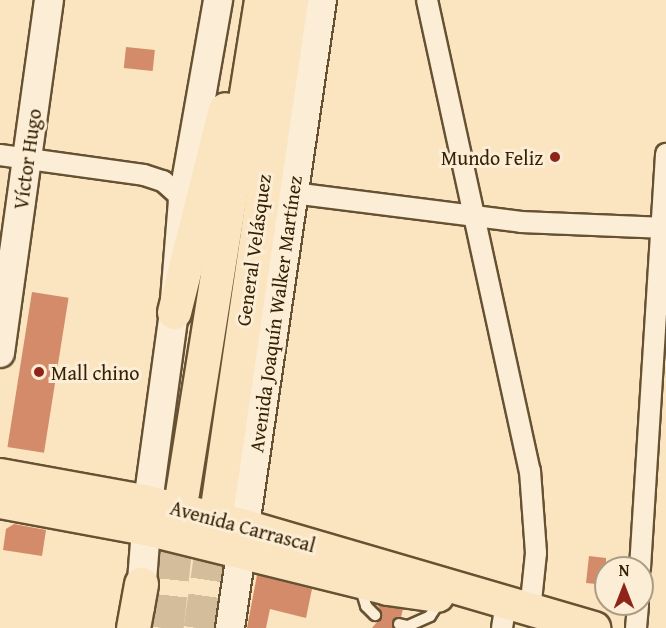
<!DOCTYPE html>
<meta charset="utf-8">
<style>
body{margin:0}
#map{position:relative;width:666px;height:628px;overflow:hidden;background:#fbe4c0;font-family:"Gentium Book Plus",serif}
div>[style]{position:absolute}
.building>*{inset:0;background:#d38b6a;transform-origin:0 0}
.highway-tunnel>*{height:33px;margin-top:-16.5px;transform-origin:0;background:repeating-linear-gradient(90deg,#d3bd9a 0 33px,transparent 0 49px)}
.roads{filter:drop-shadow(2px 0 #665233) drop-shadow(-2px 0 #665233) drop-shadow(0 2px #665233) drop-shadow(0 -2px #665233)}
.lane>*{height:10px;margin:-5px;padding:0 5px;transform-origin:5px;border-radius:5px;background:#fcedd6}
.street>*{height:20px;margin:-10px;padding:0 10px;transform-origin:10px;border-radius:10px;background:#fcedd6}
.secondary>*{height:28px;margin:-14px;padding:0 14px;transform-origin:14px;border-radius:14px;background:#fcedd6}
.primary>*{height:32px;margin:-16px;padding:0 16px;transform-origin:16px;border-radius:16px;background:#fbe4c0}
.highway>*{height:33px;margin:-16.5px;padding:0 16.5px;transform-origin:16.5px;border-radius:16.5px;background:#fbe4c0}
.dots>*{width:16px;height:16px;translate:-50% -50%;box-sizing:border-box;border:3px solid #fcedd6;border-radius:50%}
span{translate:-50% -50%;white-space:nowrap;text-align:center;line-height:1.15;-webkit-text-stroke:6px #fcedd6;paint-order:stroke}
.poi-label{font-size:20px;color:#352204}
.right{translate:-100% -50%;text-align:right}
.left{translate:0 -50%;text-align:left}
.street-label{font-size:20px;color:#352204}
.north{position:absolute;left:594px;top:556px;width:60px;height:60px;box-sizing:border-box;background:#fcedd6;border:2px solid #ac9c82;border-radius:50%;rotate:0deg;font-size:16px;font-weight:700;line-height:24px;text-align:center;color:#352204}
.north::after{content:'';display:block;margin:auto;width:21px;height:27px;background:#8f2418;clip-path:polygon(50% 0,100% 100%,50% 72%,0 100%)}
</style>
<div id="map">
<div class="building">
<div style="left:126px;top:47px;width:29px;height:21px;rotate:6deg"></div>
<div style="left:32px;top:292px;width:37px;height:157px;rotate:9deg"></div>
<div style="clip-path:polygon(14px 524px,46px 530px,42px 556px,3px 550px,6px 529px)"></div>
<div style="clip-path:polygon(589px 556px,606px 558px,606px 585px,586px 583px)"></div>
<div style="clip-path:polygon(257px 575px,312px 589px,306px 618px,270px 609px,266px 628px,247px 628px)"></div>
<div style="clip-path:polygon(378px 605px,403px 609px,401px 617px,392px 622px,393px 628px,372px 628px,382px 616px)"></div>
</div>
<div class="highway-tunnel">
<div style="left:167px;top:628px;width:120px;rotate:-83.8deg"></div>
<div style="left:200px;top:628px;width:112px;rotate:-81.8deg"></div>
</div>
<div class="roads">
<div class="lane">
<div style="left:360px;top:586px;width:21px;rotate:73deg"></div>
<div style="left:366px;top:606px;width:13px;rotate:45deg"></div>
<div style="left:399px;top:624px;width:9px;rotate:13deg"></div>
<div style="left:408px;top:626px;width:24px;rotate:-24deg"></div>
<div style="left:430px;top:616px;width:18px;rotate:-56deg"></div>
</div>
<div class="street">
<div style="left:427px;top:0;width:482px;rotate:77.7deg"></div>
<div style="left:530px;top:471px;width:82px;rotate:85.8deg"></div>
<div style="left:536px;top:553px;width:58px;rotate:95.9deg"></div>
<div style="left:0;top:155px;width:145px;rotate:7.9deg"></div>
<div style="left:144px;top:175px;width:20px;rotate:18deg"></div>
<div style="left:163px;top:181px;width:27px;rotate:42deg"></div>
<div style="left:293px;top:193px;width:230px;rotate:7.2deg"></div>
<div style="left:521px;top:222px;width:145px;rotate:2.4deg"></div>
<div style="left:640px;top:568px;width:415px;rotate:-86.4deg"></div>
<div style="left:502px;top:628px;width:24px;rotate:-81deg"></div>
<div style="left:636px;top:628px;width:24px;rotate:-85deg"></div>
</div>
<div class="secondary">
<div style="left:0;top:353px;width:356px;rotate:-82.1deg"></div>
<div style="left:140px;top:607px;width:105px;rotate:-85.6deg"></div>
<div style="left:148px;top:502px;width:192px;rotate:-82.2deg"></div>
<div style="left:174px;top:312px;width:113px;rotate:-85.4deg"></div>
<div style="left:183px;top:199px;width:202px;rotate:-80deg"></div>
<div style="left:230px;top:628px;width:635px;rotate:-81.67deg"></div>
</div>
<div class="primary">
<div style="left:0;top:475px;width:150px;rotate:10.3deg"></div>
<div style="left:148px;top:502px;width:100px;rotate:13.9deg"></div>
<div style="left:245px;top:526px;width:364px;rotate:16.3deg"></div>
<div style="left:0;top:502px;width:148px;rotate:10.5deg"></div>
<div style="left:146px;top:529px;width:249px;rotate:13.9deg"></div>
<div style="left:388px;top:589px;width:50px;rotate:8deg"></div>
</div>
<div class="highway">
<div style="left:174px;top:312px;width:209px;rotate:-75.9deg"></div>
<div style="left:182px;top:493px;width:499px;rotate:-80.9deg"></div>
<div style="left:218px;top:500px;width:505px;rotate:-81.69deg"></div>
<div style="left:133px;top:628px;width:45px;rotate:-79.7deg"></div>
</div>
</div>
<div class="dots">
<div style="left:555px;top:157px;background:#8f2418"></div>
<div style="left:39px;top:372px;background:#8f2418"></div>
</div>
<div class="poi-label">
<span class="right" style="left:543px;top:157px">Mundo Feliz</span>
<span class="left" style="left:51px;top:372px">Mall chino</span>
</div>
<div class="street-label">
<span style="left:27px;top:159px;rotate:-82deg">Víctor Hugo</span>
<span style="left:253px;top:250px;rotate:-82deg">General Velásquez</span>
<span style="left:275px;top:314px;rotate:-82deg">Avenida Joaquín Walker Martínez</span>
<span style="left:243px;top:526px;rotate:15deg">Avenida Carrascal</span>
</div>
<div class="north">N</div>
</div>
